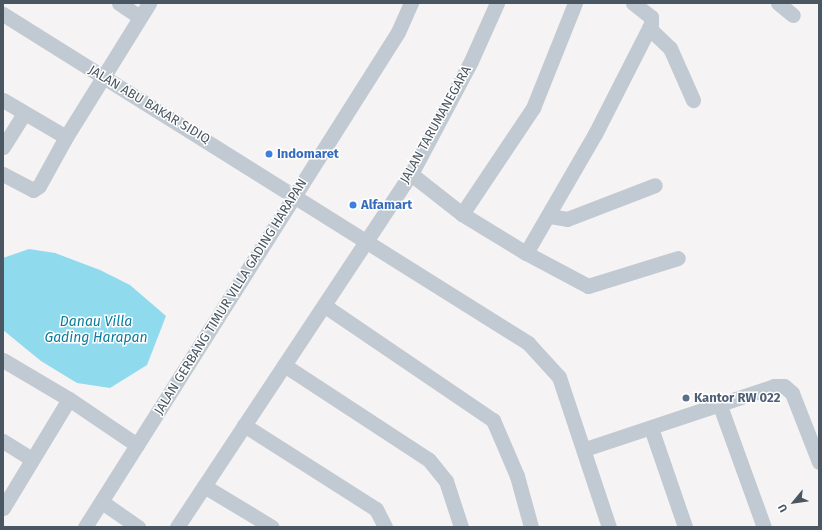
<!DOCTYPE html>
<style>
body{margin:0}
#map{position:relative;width:822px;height:530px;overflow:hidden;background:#f5f3f3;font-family:"Fira Sans",sans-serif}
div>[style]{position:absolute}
.water>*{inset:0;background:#90daee}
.street>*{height:15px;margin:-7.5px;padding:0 7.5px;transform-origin:7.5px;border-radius:7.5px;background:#c1cad2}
.dots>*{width:11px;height:11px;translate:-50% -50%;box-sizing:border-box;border:2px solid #fff;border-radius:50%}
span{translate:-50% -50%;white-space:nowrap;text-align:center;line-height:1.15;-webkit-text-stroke:3px #fff;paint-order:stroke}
.street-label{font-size:13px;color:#4a5661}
.shop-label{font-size:13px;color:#366cbe;font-weight:700}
.left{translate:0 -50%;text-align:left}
.service-label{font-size:13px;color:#4e5e75;font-weight:700}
.water-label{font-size:14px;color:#0c7c9b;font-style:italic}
.frame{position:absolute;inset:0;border:4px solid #4a5661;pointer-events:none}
.north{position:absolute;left:774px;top:482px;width:40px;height:40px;-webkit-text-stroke:3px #fff;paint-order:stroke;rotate:241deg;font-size:11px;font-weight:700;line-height:16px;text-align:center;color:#4a5661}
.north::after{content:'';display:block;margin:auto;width:14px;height:18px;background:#4a5661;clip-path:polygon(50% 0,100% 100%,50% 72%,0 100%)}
</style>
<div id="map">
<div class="water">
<div style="clip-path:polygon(29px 249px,55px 253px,100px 270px,130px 285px,166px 316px,147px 365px,110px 388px,77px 383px,41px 361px,3px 330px,3px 258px)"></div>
</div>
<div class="street">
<div style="left:119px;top:3px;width:25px;rotate:34deg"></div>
<div style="left:778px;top:3px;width:19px;rotate:39deg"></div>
<div style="left:3px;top:14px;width:620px;rotate:32.07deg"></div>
<div style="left:528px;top:343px;width:46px;rotate:47.6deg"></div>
<div style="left:559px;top:377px;width:158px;rotate:71.6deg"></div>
<div style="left:649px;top:28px;width:29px;rotate:44deg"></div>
<div style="left:670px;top:48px;width:57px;rotate:66.1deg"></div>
<div style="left:3px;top:100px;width:73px;rotate:30.4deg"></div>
<div style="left:66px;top:137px;width:158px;rotate:-58.2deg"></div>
<div style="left:3px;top:147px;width:39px;rotate:-58deg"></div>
<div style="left:3px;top:174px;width:34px;rotate:28deg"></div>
<div style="left:33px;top:190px;width:7px;rotate:-34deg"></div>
<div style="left:39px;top:186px;width:56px;rotate:-61.1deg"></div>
<div style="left:411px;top:174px;width:65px;rotate:38.1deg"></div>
<div style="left:462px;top:214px;width:75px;rotate:31.4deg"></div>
<div style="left:526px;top:253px;width:70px;rotate:28deg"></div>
<div style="left:588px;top:286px;width:94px;rotate:-17.3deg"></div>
<div style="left:462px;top:214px;width:128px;rotate:-56.2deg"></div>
<div style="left:533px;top:108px;width:113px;rotate:-68.2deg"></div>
<div style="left:550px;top:216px;width:17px;rotate:10deg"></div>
<div style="left:567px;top:219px;width:94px;rotate:-21.1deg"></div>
<div style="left:526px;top:253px;width:138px;rotate:-59.9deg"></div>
<div style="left:595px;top:134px;width:123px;rotate:-63deg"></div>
<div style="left:651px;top:24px;width:7px;rotate:-90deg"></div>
<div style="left:651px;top:17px;width:23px;rotate:-142deg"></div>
<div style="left:325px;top:306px;width:203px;rotate:34.2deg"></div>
<div style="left:493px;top:420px;width:61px;rotate:66.8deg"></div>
<div style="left:517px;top:476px;width:53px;rotate:74.6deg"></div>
<div style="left:3px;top:360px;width:77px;rotate:30.6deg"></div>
<div style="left:284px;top:365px;width:173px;rotate:33.2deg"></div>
<div style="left:429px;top:460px;width:27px;rotate:51deg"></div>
<div style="left:446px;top:481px;width:48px;rotate:71.9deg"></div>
<div style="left:719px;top:403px;width:132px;rotate:70.1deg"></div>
<div style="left:244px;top:425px;width:156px;rotate:32.5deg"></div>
<div style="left:376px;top:509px;width:20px;rotate:63deg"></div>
<div style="left:651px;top:428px;width:105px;rotate:71deg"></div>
<div style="left:3px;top:441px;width:34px;rotate:32deg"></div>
<div style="left:585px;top:449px;width:199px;rotate:-18.4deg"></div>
<div style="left:774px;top:386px;width:10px"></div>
<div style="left:784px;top:386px;width:11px;rotate:41deg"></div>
<div style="left:792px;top:393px;width:74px;rotate:68.6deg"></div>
<div style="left:204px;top:486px;width:79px;rotate:31.1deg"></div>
<div style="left:102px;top:502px;width:44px;rotate:34.8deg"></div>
<div style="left:3px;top:508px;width:127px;rotate:-58.8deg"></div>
<div style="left:69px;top:399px;width:82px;rotate:34.1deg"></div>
<div style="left:85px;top:527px;width:586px;rotate:-57.69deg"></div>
<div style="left:398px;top:32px;width:32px;rotate:-66deg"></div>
<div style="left:177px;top:527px;width:424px;rotate:-56.5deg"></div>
<div style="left:411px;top:174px;width:128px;rotate:-62deg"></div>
<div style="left:471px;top:61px;width:64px;rotate:-65.9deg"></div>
</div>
<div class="dots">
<div style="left:269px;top:154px;background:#3f7fe0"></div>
<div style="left:353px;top:205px;background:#3f7fe0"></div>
<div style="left:686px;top:398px;background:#5c6f8a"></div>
</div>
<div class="street-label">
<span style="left:149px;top:105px;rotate:31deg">JALAN ABU BAKAR SIDIQ</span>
<span style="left:436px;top:125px;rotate:-61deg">JALAN TARUMANEGARA</span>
<span style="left:231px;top:297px;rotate:-58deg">JALAN GERBANG TIMUR VILLA GADING HARAPAN</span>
</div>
<div class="shop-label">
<span class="left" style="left:277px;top:154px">Indomaret</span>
<span class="left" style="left:361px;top:205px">Alfamart</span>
</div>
<div class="service-label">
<span class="left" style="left:694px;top:398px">Kantor RW 022</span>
</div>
<div class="water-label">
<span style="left:96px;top:330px">Danau Villa<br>Gading Harapan</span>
</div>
<div class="frame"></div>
<div class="north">U</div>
</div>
